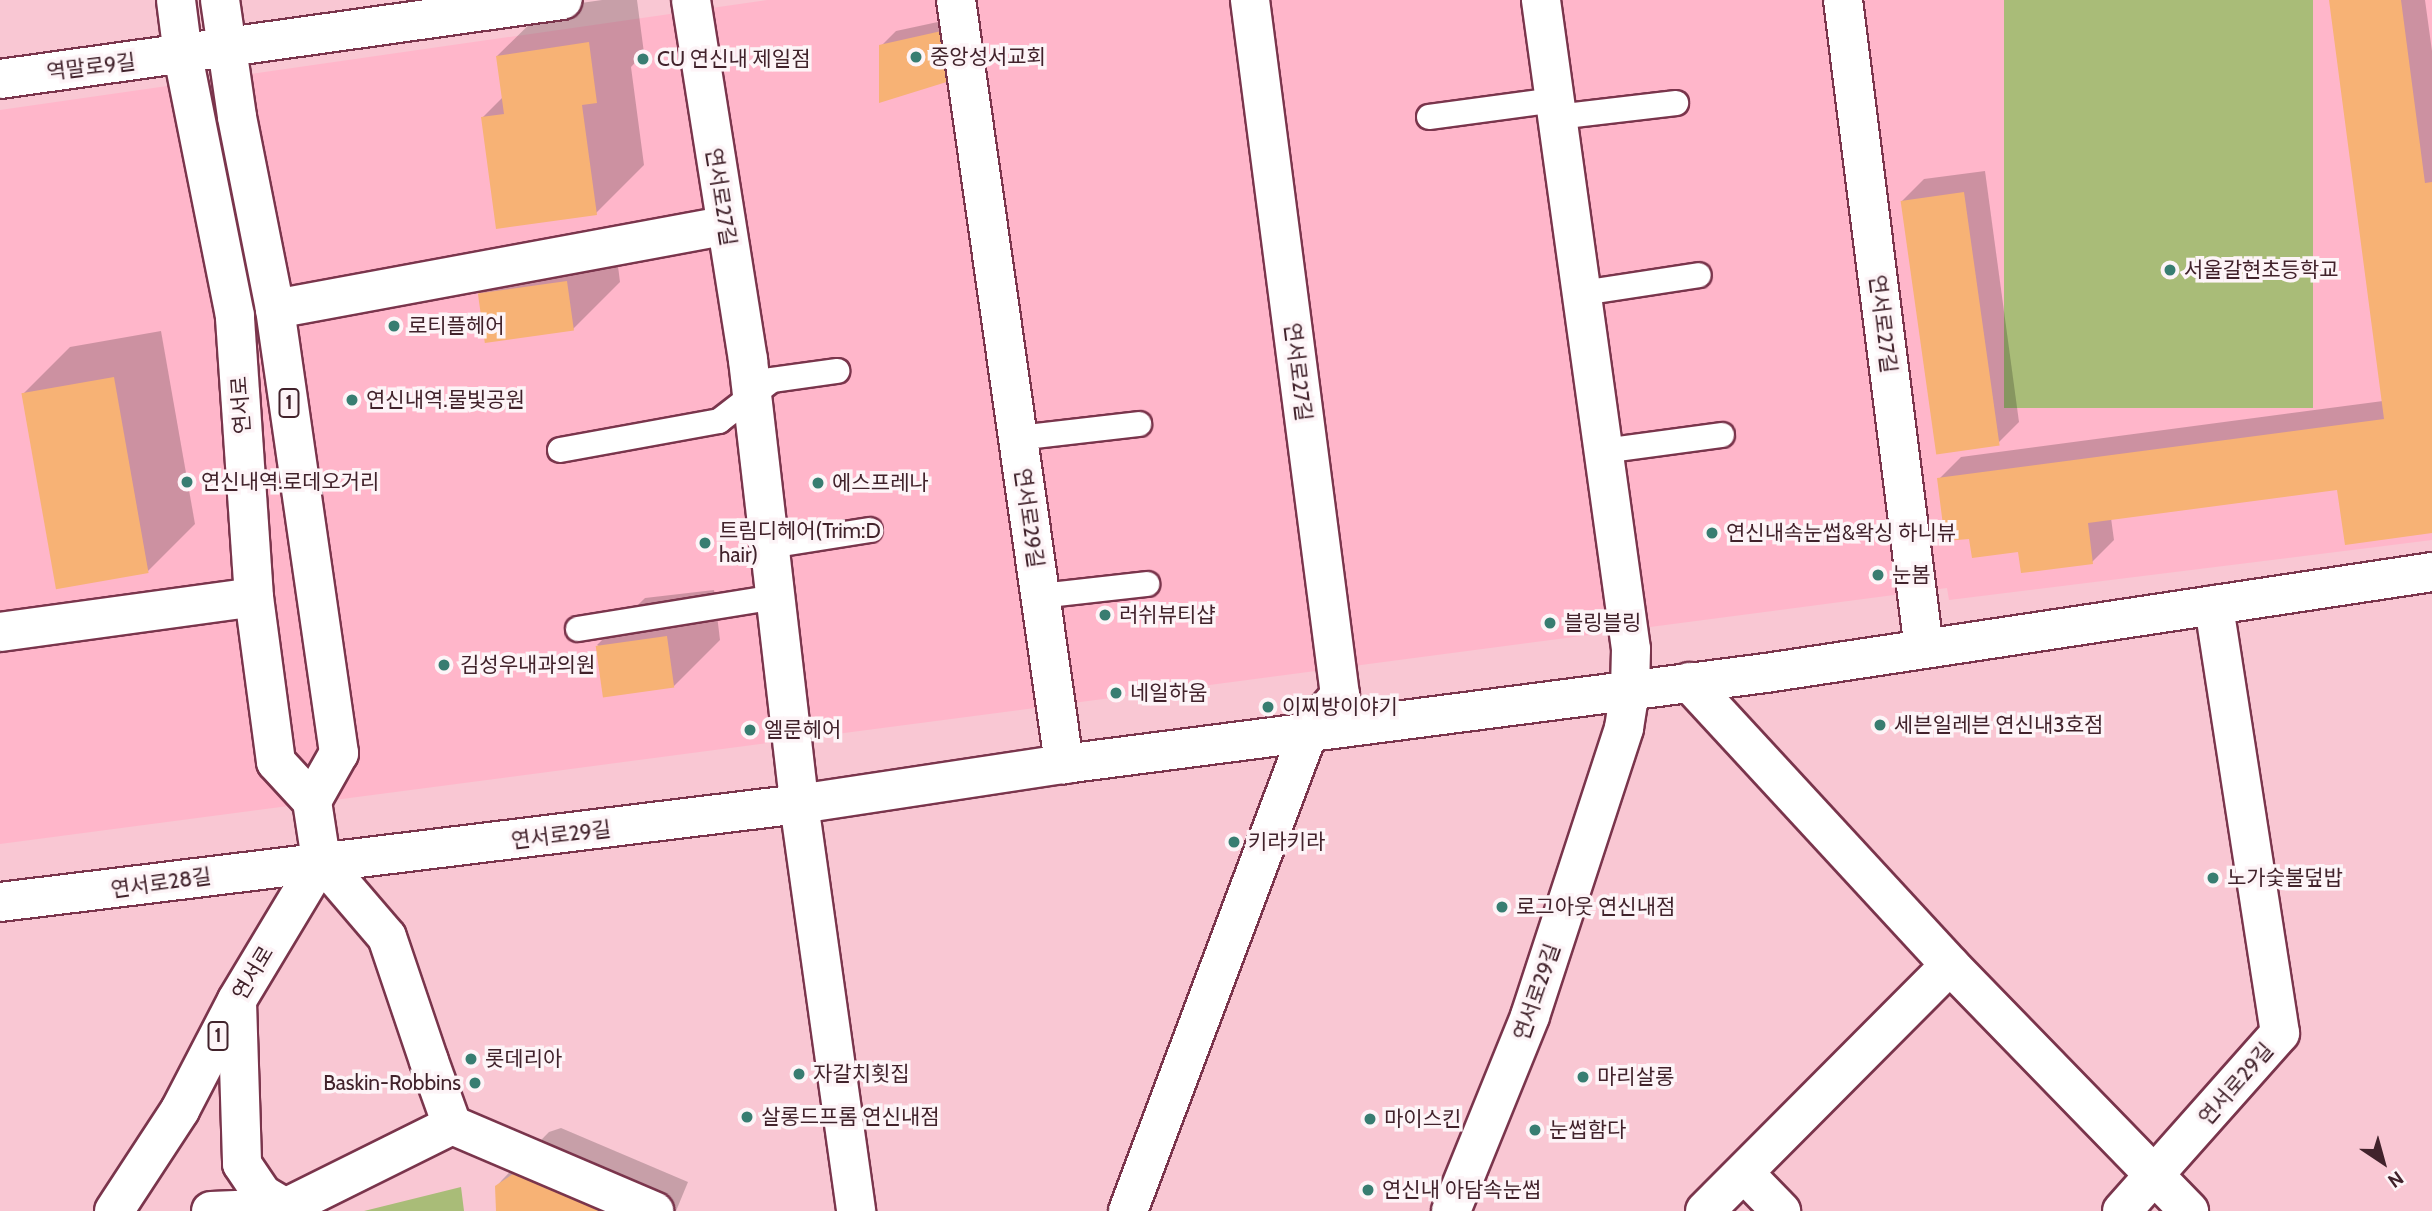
<!DOCTYPE html>
<meta charset="utf-8">
<style>
body{margin:0}
#map{position:relative;width:2432px;height:1211px;overflow:hidden;background:#f9c7d3;font-family:Cabin,"Noto Sans KR",sans-serif}
div>[style]{position:absolute}
.built>*{inset:0;background:#ffb6ca}
.green>*{inset:0;background:#a9bc78;transform-origin:0 0}
.shadow>*{inset:0;background:#0003}
.building>*{inset:0;background:#f7b275;transform-origin:0 0}
.roads{filter:drop-shadow(2px 0 #7a354c) drop-shadow(-2px 0 #7a354c) drop-shadow(0 2px #7a354c) drop-shadow(0 -2px #7a354c)}
.lane>*{height:24px;margin:-12px;padding:0 12px;transform-origin:12px;border-radius:12px;background:#fff}
.street>*{height:38px;margin:-19px;padding:0 19px;transform-origin:19px;border-radius:19px;background:#fff}
.primary>*{height:38px;margin:-19px;padding:0 19px;transform-origin:19px;border-radius:19px;background:#fff}
.dots>*{width:19px;height:19px;translate:-50% -50%;box-sizing:border-box;border:4px solid #fdf4f7;border-radius:50%}
span{translate:-50% -50%;white-space:nowrap;text-align:center;line-height:1.15;-webkit-text-stroke:7px #fdf4f7;paint-order:stroke}
.shield-label span{padding:2px 5px;background:#fdf4f7;border:2px solid;border-radius:5px;-webkit-text-stroke-width:0}
.shield-label{font-size:19px;color:#41222b;font-weight:700}
.poi-label{font-size:21px;color:#41222b}
.left{translate:0 -50%;text-align:left}
.right{translate:-100% -50%;text-align:right}
.street-label{font-size:21px;color:#41222b}
.north{position:absolute;left:2348px;top:1127px;width:70px;height:70px;-webkit-text-stroke:5px #fdf4f7;paint-order:stroke;rotate:144deg;font-size:19px;font-weight:700;line-height:28px;text-align:center;color:#41222b}
.north::after{content:'';display:block;margin:auto;width:24px;height:32px;background:#41222b;clip-path:polygon(50% 0,100% 100%,50% 72%,0 100%)}
</style>
<div id="map">
<div class="built">
<div style="clip-path:polygon(767px 0,2432px 0,2432px 540px,1949px 600px,1947px 588px,0 844px,0 110px)"></div>
</div>
<div class="green">
<div style="left:2004px;top:0;width:309px;height:408px"></div>
<div style="clip-path:polygon(461px 1187px,464px 1211px,364px 1211px)"></div>
</div>
<div class="shadow">
<div style="clip-path:polygon(602px 0,637px 0,644px 53px,631px 67px,644px 165px,596px 213px,483px 117px,503px 97px,497px 56px,546px 8px)"></div>
<div style="clip-path:polygon(2330px 0,2425px 0,2432px 51px,2432px 532px,2339px 488px,2111px 518px,2114px 540px,2092px 562px,1971px 537px,1939px 479px,1961px 457px,2383px 401px)"></div>
<div style="clip-path:polygon(961px 17px,881px 100px,881px 46px,896px 31px)"></div>
<div style="clip-path:polygon(1985px 171px,2019px 422px,1997px 444px,1902px 201px,1924px 179px)"></div>
<div style="clip-path:polygon(614px 235px,620px 282px,573px 329px,480px 294px,527px 247px)"></div>
<div style="clip-path:polygon(161px 331px,195px 524px,148px 571px,23px 394px,70px 347px)"></div>
<div style="clip-path:polygon(714px 590px,720px 640px,673px 687px,597px 645px,645px 598px)"></div>
<div style="clip-path:polygon(561px 1128px,688px 1182px,676px 1211px,498px 1211px,496px 1187px,502px 1180px,549px 1132px)"></div>
</div>
<div class="building">
<div style="clip-path:polygon(2329px 0,2401px 0,2425px 183px,2432px 182px,2432px 533px,2345px 545px,2337px 490px,2088px 523px,2093px 564px,2021px 573px,2018px 552px,1972px 558px,1969px 539px,1945px 541px,1937px 478px,2384px 419px)"></div>
<div style="clip-path:polygon(946px 30px,953px 80px,879px 103px,879px 45px)"></div>
<div style="clip-path:polygon(589px 42px,597px 103px,582px 105px,597px 215px,496px 229px,481px 117px,504px 114px,496px 56px)"></div>
<div style="left:1964px;top:192px;width:256px;height:64px;rotate:82deg"></div>
<div style="left:567px;top:281px;width:50px;height:90px;rotate:82deg"></div>
<div style="left:114px;top:377px;width:199px;height:94px;rotate:80deg"></div>
<div style="left:667px;top:636px;width:52px;height:72px;rotate:82deg"></div>
<div style="clip-path:polygon(513px 1174px,530px 1179px,602px 1211px,496px 1211px,495px 1186px)"></div>
</div>
<div class="roads">
<div class="lane">
<div style="left:1429px;top:117px;width:127px;rotate:-7.7deg"></div>
<div style="left:1557px;top:117px;width:120px;rotate:-6.7deg"></div>
<div style="left:1582px;top:293px;width:118px;rotate:-8.7deg"></div>
<div style="left:1018px;top:438px;width:122px;rotate:-6.6deg"></div>
<div style="left:560px;top:450px;width:162px;rotate:-10.3deg"></div>
<div style="left:719px;top:421px;width:67px;rotate:-37.7deg"></div>
<div style="left:772px;top:380px;width:66px;rotate:-7.9deg"></div>
<div style="left:1603px;top:451px;width:120px;rotate:-7.7deg"></div>
<div style="left:769px;top:546px;width:102px;rotate:-9deg"></div>
<div style="left:1040px;top:596px;width:108px;rotate:-6.4deg"></div>
<div style="left:578px;top:629px;width:200px;rotate:-9.2deg"></div>
</div>
<div class="street">
<div style="left:691px;top:0;width:364px;rotate:81deg"></div>
<div style="left:748px;top:360px;width:447px;rotate:83.4deg"></div>
<div style="left:799px;top:804px;width:411px;rotate:82deg"></div>
<div style="left:956px;top:0;width:772px;rotate:81.95deg"></div>
<div style="left:1843px;top:0;width:654px;rotate:82.89deg"></div>
<div style="left:0;top:79px;width:568px;rotate:-8deg"></div>
<div style="left:275px;top:309px;width:458px;rotate:-10.5deg"></div>
<div style="left:0;top:632px;width:256px;rotate:-7.8deg"></div>
<div style="left:1689px;top:682px;width:385px;rotate:47.3deg"></div>
<div style="left:1950px;top:965px;width:343px;rotate:45.8deg"></div>
<div style="left:0;top:902px;width:805px;rotate:-6.99deg"></div>
<div style="left:799px;top:804px;width:268px;rotate:-8.6deg"></div>
<div style="left:1064px;top:764px;width:708px;rotate:-7.39deg"></div>
<div style="left:1766px;top:673px;width:674px;rotate:-8.62deg"></div>
<div style="left:429px;top:1061px;width:68px;rotate:70.2deg"></div>
<div style="left:452px;top:1125px;width:220px;rotate:23.1deg"></div>
<div style="left:1745px;top:1174px;width:52px;rotate:45.8deg"></div>
<div style="left:211px;top:1211px;width:74px;rotate:-2.3deg"></div>
<div style="left:285px;top:1208px;width:186px;rotate:-26.4deg"></div>
<div style="left:1128px;top:1211px;width:511px;rotate:-69.37deg"></div>
<div style="left:1308px;top:733px;width:50px;rotate:-49.9deg"></div>
<div style="left:1340px;top:695px;width:701px;rotate:-97.38deg"></div>
<div style="left:1451px;top:1211px;width:210px;rotate:-67.9deg"></div>
<div style="left:1530px;top:1016px;width:303px;rotate:-71.9deg"></div>
<div style="left:1624px;top:728px;width:38px;rotate:-81deg"></div>
<div style="left:1630px;top:690px;width:41px;rotate:-88.6deg"></div>
<div style="left:1631px;top:649px;width:655px;rotate:-97.9deg"></div>
<div style="left:1705px;top:1211px;width:347px;rotate:-45.1deg"></div>
<div style="left:2122px;top:1211px;width:238px;rotate:-48.4deg"></div>
<div style="left:2280px;top:1033px;width:433px;rotate:-98.8deg"></div>
</div>
<div class="primary">
<div style="left:220px;top:0;width:118px;rotate:81.7deg"></div>
<div style="left:237px;top:117px;width:196px;rotate:78.8deg"></div>
<div style="left:275px;top:309px;width:449px;rotate:81.8deg"></div>
<div style="left:339px;top:753px;width:55px;rotate:119.4deg"></div>
<div style="left:321px;top:860px;width:101px;rotate:49.4deg"></div>
<div style="left:387px;top:937px;width:131px;rotate:71.3deg"></div>
<div style="left:237px;top:1002px;width:162px;rotate:88.2deg"></div>
<div style="left:242px;top:1164px;width:36px;rotate:56deg"></div>
<div style="left:262px;top:1194px;width:27px;rotate:31deg"></div>
<div style="left:114px;top:1211px;width:121px;rotate:-56.8deg"></div>
<div style="left:180px;top:1110px;width:124px;rotate:-62.6deg"></div>
<div style="left:237px;top:1000px;width:163px;rotate:-59deg"></div>
<div style="left:321px;top:860px;width:60px;rotate:-98.7deg"></div>
<div style="left:312px;top:801px;width:53px;rotate:-132.7deg"></div>
<div style="left:276px;top:762px;width:166px;rotate:-97.6deg"></div>
<div style="left:254px;top:597px;width:282px;rotate:-93.9deg"></div>
<div style="left:235px;top:316px;width:266px;rotate:-101.3deg"></div>
<div style="left:183px;top:55px;width:55px;rotate:-97.3deg"></div>
</div>
</div>
<div class="dots">
<div style="left:916px;top:57px;background:#387d71"></div>
<div style="left:643px;top:59px;background:#387d71"></div>
<div style="left:2170px;top:270px;background:#387d71"></div>
<div style="left:394px;top:326px;background:#387d71"></div>
<div style="left:352px;top:400px;background:#387d71"></div>
<div style="left:187px;top:482px;background:#387d71"></div>
<div style="left:818px;top:483px;background:#387d71"></div>
<div style="left:1712px;top:533px;background:#387d71"></div>
<div style="left:705px;top:543px;background:#387d71"></div>
<div style="left:1878px;top:575px;background:#387d71"></div>
<div style="left:1105px;top:615px;background:#387d71"></div>
<div style="left:1550px;top:623px;background:#387d71"></div>
<div style="left:444px;top:665px;background:#387d71"></div>
<div style="left:1116px;top:693px;background:#387d71"></div>
<div style="left:1268px;top:707px;background:#387d71"></div>
<div style="left:1880px;top:725px;background:#387d71"></div>
<div style="left:750px;top:730px;background:#387d71"></div>
<div style="left:1234px;top:842px;background:#387d71"></div>
<div style="left:2213px;top:878px;background:#387d71"></div>
<div style="left:1502px;top:907px;background:#387d71"></div>
<div style="left:471px;top:1059px;background:#387d71"></div>
<div style="left:799px;top:1074px;background:#387d71"></div>
<div style="left:1583px;top:1077px;background:#387d71"></div>
<div style="left:475px;top:1083px;background:#387d71"></div>
<div style="left:747px;top:1117px;background:#387d71"></div>
<div style="left:1370px;top:1119px;background:#387d71"></div>
<div style="left:1535px;top:1130px;background:#387d71"></div>
<div style="left:1368px;top:1190px;background:#387d71"></div>
</div>
<div class="shield-label">
<span style="left:289px;top:403px">1</span>
<span style="left:218px;top:1036px">1</span>
</div>
<div class="poi-label">
<span class="left" style="left:930px;top:57px">중앙성서교회</span>
<span class="left" style="left:657px;top:59px">CU 연신내 제일점</span>
<span class="left" style="left:2184px;top:270px">서울갈현초등학교</span>
<span class="left" style="left:408px;top:326px">로티플헤어</span>
<span class="left" style="left:366px;top:400px">연신내역.물빛공원</span>
<span class="left" style="left:201px;top:482px">연신내역.로데오거리</span>
<span class="left" style="left:832px;top:483px">에스프레나</span>
<span class="left" style="left:719px;top:543px">트림디헤어(Trim:D<br>hair)</span>
<span class="left" style="left:1726px;top:533px">연신내속눈썹&amp;왁싱 하니뷰</span>
<span class="left" style="left:1892px;top:575px">눈봄</span>
<span class="left" style="left:1119px;top:615px">러쉬뷰티샵</span>
<span class="left" style="left:1564px;top:623px">블링블링</span>
<span class="left" style="left:460px;top:665px">김성우내과의원</span>
<span class="left" style="left:1130px;top:693px">네일하움</span>
<span class="left" style="left:1282px;top:707px">이찌방이야기</span>
<span class="left" style="left:1894px;top:725px">세븐일레븐 연신내3호점</span>
<span class="left" style="left:764px;top:730px">엘룬헤어</span>
<span class="left" style="left:1248px;top:842px">키라키라</span>
<span class="left" style="left:2227px;top:878px">노가숯불덮밥</span>
<span class="left" style="left:1516px;top:907px">로그아웃 연신내점</span>
<span class="left" style="left:485px;top:1059px">롯데리아</span>
<span class="left" style="left:813px;top:1074px">자갈치횟집</span>
<span class="left" style="left:1597px;top:1077px">마리살롱</span>
<span class="right" style="left:461px;top:1083px">Baskin-Robbins</span>
<span class="left" style="left:761px;top:1117px">살롱드프롬 연신내점</span>
<span class="left" style="left:1384px;top:1119px">마이스킨</span>
<span class="left" style="left:1549px;top:1130px">눈썹함다</span>
<span class="left" style="left:1382px;top:1190px">연신내 아담속눈썹</span>
</div>
<div class="street-label">
<span style="left:91px;top:67px;rotate:-7deg">역말로9길</span>
<span style="left:721px;top:197px;rotate:81deg">연서로27길</span>
<span style="left:1883px;top:324px;rotate:83deg">연서로27길</span>
<span style="left:1298px;top:372px;rotate:83deg">연서로27길</span>
<span style="left:241px;top:405px;rotate:-94deg">연서로</span>
<span style="left:1029px;top:518px;rotate:82deg">연서로29길</span>
<span style="left:561px;top:835px;rotate:-7deg">연서로29길</span>
<span style="left:161px;top:883px;rotate:-8deg">연서로28길</span>
<span style="left:253px;top:973px;rotate:-59deg">연서로</span>
<span style="left:1537px;top:992px;rotate:-71deg">연서로29길</span>
<span style="left:2236px;top:1084px;rotate:-49deg">연서로29길</span>
</div>
<div class="north">N</div>
</div>
